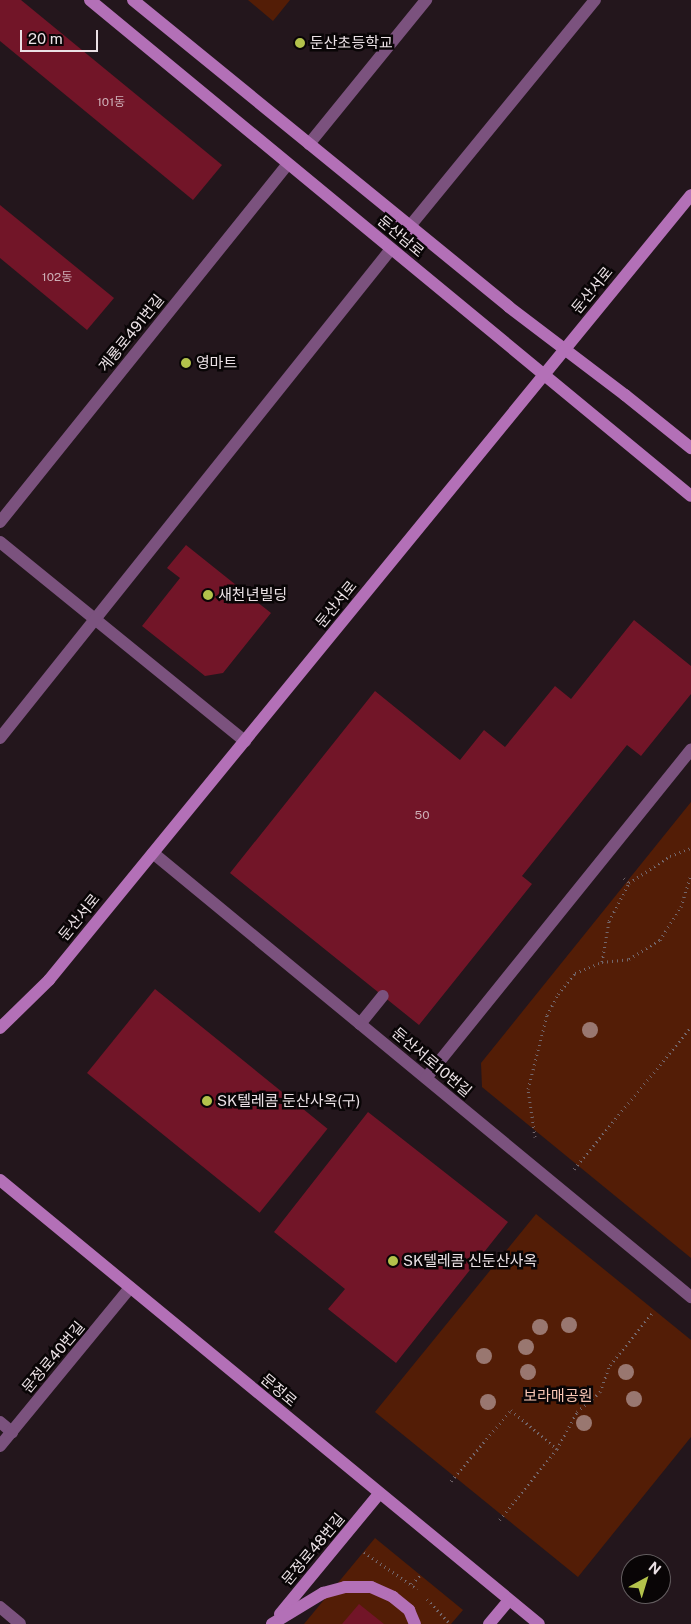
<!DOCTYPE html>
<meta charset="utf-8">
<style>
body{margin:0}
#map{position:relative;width:691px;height:1624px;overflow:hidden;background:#23161c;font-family:"Public Sans","Noto Sans KR",sans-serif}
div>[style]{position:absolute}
.green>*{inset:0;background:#531d06}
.building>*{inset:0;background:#721528;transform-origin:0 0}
.path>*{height:3px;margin-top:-1.5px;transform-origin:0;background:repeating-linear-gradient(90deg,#73676c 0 1px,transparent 0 5px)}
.lane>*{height:12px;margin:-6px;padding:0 6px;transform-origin:6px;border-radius:6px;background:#7b527e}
.street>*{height:12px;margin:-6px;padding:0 6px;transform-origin:6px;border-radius:6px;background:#7b527e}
.secondary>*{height:12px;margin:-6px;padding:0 6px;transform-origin:6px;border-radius:6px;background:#b370b7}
.trees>*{width:16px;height:16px;margin:-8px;border-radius:50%;background:#997770}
.dots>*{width:14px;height:14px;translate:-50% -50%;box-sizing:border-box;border:2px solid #090506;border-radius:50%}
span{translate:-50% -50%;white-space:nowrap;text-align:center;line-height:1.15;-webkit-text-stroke:5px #090506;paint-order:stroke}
.number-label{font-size:12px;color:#cdaeb6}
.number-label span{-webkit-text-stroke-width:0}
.poi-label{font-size:15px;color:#ebe1e5}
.left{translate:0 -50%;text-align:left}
.street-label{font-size:15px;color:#ebe1e5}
.park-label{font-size:15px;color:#f9c7b5}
.north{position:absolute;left:621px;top:1554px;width:50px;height:50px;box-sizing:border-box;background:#090506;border:1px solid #635d5f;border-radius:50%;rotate:39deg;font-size:14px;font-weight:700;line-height:20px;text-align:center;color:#ebe1e5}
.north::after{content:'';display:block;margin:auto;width:18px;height:22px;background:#b3c24b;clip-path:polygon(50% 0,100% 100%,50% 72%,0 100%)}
.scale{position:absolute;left:20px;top:30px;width:78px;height:22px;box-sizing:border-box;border:2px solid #ebe1e5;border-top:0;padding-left:6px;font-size:15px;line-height:18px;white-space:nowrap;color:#ebe1e5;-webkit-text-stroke:4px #090506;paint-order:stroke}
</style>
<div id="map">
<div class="green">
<div style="clip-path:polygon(248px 0,290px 0,273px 21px)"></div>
<div style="clip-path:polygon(691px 802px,691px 1258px,482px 1087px,481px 1063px)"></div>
<div style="clip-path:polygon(536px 1214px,691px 1340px,691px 1437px,578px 1577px,375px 1412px)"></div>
<div style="clip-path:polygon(375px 1538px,463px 1610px,451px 1624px,304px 1624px)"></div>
</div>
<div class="building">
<div style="clip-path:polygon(0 0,21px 0,222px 165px,193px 200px,0 41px)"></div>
<div style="clip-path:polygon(0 205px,114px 298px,87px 330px,0 258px)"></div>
<div style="clip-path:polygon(186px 545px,271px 613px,223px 673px,205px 676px,142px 626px,180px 578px,167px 568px)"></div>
<div style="clip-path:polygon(634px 620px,691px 666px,691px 694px,641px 756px,627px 745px,522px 876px,532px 884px,419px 1025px,230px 873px,375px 691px,460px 760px,484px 730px,505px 747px,555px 686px,571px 699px)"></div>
<div style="left:155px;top:989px;width:222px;height:108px;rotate:39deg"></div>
<div style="clip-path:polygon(368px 1112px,508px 1222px,396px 1363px,328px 1309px,345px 1289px,274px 1232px)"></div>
<div style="clip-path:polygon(359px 1604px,384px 1624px,342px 1624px)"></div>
</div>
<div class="path">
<div style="left:624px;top:878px;width:7px;rotate:45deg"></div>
<div style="left:602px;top:962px;width:42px;rotate:-80.3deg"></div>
<div style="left:609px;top:921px;width:43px;rotate:-62.2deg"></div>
<div style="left:629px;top:883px;width:49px;rotate:-33.4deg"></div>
<div style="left:670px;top:856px;width:22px;rotate:-21deg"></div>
<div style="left:535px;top:1137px;width:49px;rotate:-98.3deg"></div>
<div style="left:528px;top:1089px;width:76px;rotate:-75.6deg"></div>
<div style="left:547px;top:1015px;width:24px;rotate:-62deg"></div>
<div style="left:558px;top:994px;width:27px;rotate:-51deg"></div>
<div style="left:575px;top:973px;width:29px;rotate:-22deg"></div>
<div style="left:602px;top:962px;width:27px;rotate:-6deg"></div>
<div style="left:629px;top:959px;width:36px;rotate:-32deg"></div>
<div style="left:660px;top:940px;width:39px;rotate:-58deg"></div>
<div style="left:681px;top:907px;width:34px;rotate:-73deg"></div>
<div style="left:574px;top:1169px;width:184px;rotate:-50.5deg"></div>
<div style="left:557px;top:1449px;width:42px;rotate:-61.6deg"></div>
<div style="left:577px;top:1412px;width:30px;rotate:-41deg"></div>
<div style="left:600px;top:1392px;width:29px;rotate:-70deg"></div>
<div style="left:610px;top:1365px;width:68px;rotate:-50.9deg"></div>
<div style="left:451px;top:1481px;width:93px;rotate:-49.8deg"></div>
<div style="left:511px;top:1410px;width:60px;rotate:40.3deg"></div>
<div style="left:557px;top:1449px;width:92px;rotate:129.2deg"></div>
<div style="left:364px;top:1552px;width:65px;rotate:34.9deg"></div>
<div style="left:412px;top:1584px;width:12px;rotate:-48deg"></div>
<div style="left:427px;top:1599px;width:34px;rotate:47deg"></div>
</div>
<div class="lane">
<div style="left:360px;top:1024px;width:36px;rotate:-51deg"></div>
</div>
<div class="street">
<div style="left:309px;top:144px;width:186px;rotate:-50.9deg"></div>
<div style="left:410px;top:226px;width:292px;rotate:-50.7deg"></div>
<div style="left:0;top:522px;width:459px;rotate:-51.2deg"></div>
<div style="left:0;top:542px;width:316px;rotate:39.1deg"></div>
<div style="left:0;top:738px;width:626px;rotate:-51.35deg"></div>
<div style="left:153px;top:853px;width:698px;rotate:39.53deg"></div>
<div style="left:426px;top:1078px;width:422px;rotate:-51.1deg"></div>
<div style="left:0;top:1422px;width:16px;rotate:40deg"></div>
<div style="left:0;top:1446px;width:205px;rotate:-50.6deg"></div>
<div style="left:0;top:1607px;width:26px;rotate:40deg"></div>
</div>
<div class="secondary">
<div style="left:90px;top:0;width:779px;rotate:39.53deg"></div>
<div style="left:133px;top:0;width:485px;rotate:39.2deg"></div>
<div style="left:509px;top:307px;width:146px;rotate:37.2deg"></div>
<div style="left:625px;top:395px;width:85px;rotate:38.8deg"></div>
<div style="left:0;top:1028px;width:69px;rotate:-44.4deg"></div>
<div style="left:49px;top:980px;width:1014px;rotate:-50.72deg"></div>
<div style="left:0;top:1180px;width:698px;rotate:39.48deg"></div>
<div style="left:280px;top:1614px;width:156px;rotate:-50.5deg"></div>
<div style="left:272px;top:1624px;width:60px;rotate:-31.3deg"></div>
<div style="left:323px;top:1593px;width:23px;rotate:-15deg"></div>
<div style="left:345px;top:1587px;width:26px"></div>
<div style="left:371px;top:1587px;width:24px;rotate:24deg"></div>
<div style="left:393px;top:1597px;width:21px;rotate:39deg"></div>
<div style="left:409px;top:1610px;width:15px;rotate:67deg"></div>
<div style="left:489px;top:1624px;width:31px;rotate:-50deg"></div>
</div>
<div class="trees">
<div style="left:590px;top:1030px"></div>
<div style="left:569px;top:1325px"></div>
<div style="left:540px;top:1327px"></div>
<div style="left:526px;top:1347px"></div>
<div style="left:484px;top:1356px"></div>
<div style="left:528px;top:1372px"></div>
<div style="left:626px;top:1372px"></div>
<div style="left:634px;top:1399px"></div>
<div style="left:488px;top:1402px"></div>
<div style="left:584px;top:1423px"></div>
</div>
<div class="dots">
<div style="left:300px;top:43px;background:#b3c24b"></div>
<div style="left:186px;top:363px;background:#b3c24b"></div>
<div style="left:208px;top:595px;background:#b3c24b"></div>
<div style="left:207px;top:1101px;background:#b3c24b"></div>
<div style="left:393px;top:1261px;background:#b3c24b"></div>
</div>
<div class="number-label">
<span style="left:111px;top:103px">101동</span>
<span style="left:57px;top:278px">102동</span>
<span style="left:422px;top:816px">50</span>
</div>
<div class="poi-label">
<span class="left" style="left:310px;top:43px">둔산초등학교</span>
<span class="left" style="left:196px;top:363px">영마트</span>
<span class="left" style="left:218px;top:595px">새천년빌딩</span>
<span class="left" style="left:217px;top:1101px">SK텔레콤 둔산사옥(구)</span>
<span class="left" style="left:403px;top:1261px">SK텔레콤 신둔산사옥</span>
</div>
<div class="street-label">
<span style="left:401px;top:236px;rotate:40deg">둔산남로</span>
<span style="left:592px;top:290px;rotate:-51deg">둔산서로</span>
<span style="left:131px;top:333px;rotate:-51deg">계룡로491번길</span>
<span style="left:336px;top:604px;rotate:-51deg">둔산서로</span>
<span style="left:79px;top:917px;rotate:-51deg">둔산서로</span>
<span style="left:432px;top:1062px;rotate:40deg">둔산서로10번길</span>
<span style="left:53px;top:1357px;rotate:-50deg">문정로40번길</span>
<span style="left:279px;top:1390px;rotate:40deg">문정로</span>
<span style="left:313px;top:1549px;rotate:-50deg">문정로48번길</span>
</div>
<div class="park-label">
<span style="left:558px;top:1396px">보라매공원</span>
</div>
<div class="north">N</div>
<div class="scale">20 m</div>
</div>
